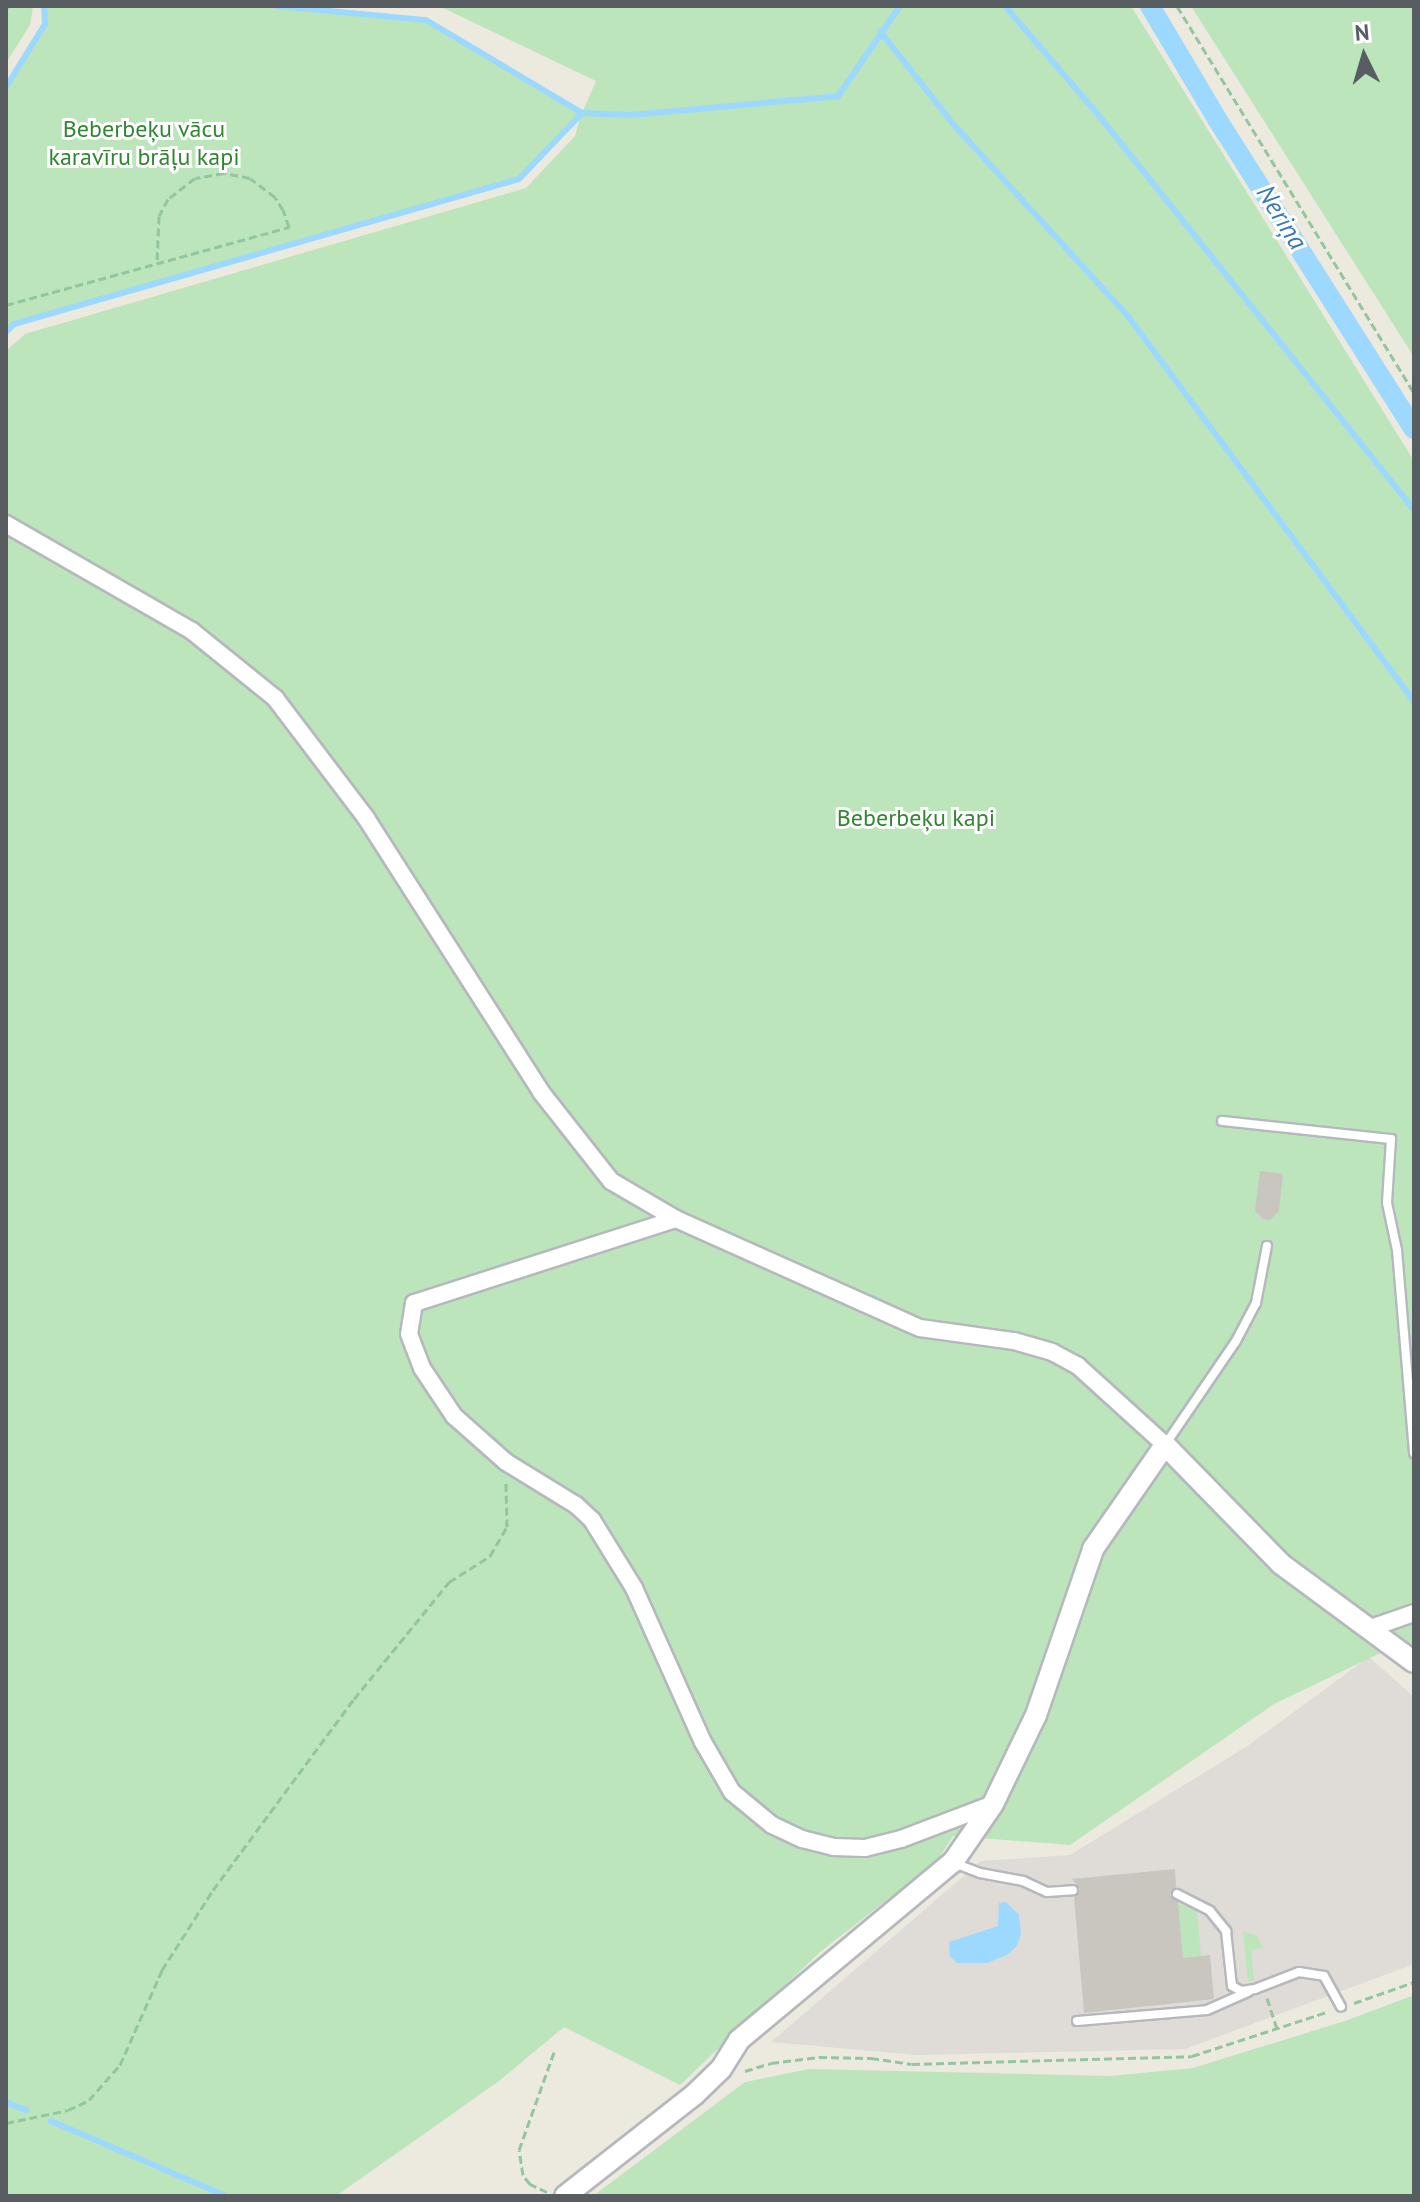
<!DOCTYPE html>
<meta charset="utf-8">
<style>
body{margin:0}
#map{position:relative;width:1420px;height:2202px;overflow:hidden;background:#ece9df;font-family:"PT Sans",sans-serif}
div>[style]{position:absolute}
.industrial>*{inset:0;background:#dfdcd7}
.green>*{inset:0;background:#bce5bb}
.water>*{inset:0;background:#9dd8ff}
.stream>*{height:6px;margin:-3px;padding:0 3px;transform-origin:3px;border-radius:3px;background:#9dd8ff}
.canal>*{height:20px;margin:-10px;padding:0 10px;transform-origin:10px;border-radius:10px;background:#9dd8ff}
.building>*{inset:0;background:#c9c5bf}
.path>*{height:3px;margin-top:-1.5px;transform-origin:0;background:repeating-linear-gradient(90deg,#93c6a0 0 8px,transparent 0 12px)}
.roads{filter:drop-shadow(2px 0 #b5b8bd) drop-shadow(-2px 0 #b5b8bd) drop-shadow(0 2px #b5b8bd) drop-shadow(0 -2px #b5b8bd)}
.service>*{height:8px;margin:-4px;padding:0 4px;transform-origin:4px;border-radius:4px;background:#fff}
.minor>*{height:16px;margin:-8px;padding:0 8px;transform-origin:8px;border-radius:8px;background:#fff}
.tertiary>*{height:20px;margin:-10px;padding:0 10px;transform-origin:10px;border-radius:10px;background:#fff}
span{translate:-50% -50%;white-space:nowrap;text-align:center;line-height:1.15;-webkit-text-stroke:6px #fff;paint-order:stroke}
.park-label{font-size:24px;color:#328633}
.water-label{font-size:26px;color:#3978b3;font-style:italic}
.frame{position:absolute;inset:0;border:8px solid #585d61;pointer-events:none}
.north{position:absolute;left:1324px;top:16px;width:80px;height:80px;-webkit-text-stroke:6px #fff;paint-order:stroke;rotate:355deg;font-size:22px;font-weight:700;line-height:32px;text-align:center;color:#585d61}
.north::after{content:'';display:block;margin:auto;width:28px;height:36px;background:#585d61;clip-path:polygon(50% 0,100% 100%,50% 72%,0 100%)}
</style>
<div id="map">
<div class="industrial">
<div style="clip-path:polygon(1369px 1657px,1414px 1697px,1414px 1964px,1185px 2049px,917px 2055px,771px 2042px,981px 1861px,1070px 1855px,1246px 1747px)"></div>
</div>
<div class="green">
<div style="clip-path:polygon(6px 6px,33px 7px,30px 25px,6px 63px)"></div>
<div style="clip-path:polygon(44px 6px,277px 6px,426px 20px,582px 113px,596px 81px,439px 6px,1131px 6px,1414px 461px,1414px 1645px,1393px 1647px,1274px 1704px,1070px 1845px,953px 1836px,937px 1861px,820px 1952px,680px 2085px,564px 2027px,499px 2081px,336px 2196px,6px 2196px,6px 351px,25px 334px,526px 188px,575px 136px,581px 115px,519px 179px,14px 324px,6px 332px,6px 87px,45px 24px)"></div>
<div style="clip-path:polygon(1191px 6px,1414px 6px,1414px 357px)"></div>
<div style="clip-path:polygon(1178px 1904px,1197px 1909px,1201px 1956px,1183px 1958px)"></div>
<div style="clip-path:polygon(1243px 1931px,1257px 1936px,1263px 1948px,1251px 1950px,1254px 1981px,1248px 1981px)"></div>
<div style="clip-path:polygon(1414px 1995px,1414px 2196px,593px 2196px,745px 2082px,809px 2069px,1110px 2076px,1193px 2068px,1345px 2021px)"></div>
</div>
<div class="water">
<div style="clip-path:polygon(1006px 1902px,1019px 1915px,1021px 1934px,1017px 1946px,1007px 1955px,987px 1963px,957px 1963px,950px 1956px,949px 1942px,998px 1926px,999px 1903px)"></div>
</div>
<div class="stream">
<div style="left:277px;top:6px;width:150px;rotate:5.4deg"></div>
<div style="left:426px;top:20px;width:182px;rotate:30.8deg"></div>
<div style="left:582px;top:113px;width:49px;rotate:2.3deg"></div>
<div style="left:631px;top:115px;width:208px;rotate:-5.2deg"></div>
<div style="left:838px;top:96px;width:109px;rotate:-55.4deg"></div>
<div style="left:1005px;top:6px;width:140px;rotate:49.4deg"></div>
<div style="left:1096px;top:112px;width:509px;rotate:51.38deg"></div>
<div style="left:880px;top:31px;width:120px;rotate:51.8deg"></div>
<div style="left:954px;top:125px;width:257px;rotate:47.7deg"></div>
<div style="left:1127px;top:315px;width:481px;rotate:53.4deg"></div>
<div style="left:6px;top:87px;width:74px;rotate:-58.2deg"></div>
<div style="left:45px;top:24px;width:18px;rotate:-93deg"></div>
<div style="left:6px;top:332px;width:11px;rotate:-45deg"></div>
<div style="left:14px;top:324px;width:525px;rotate:-16.02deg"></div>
<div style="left:519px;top:179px;width:91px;rotate:-46.3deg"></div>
<div style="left:6px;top:2102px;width:22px;rotate:22deg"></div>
<div style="left:51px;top:2121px;width:190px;rotate:23.2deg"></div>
</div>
<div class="canal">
<div style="left:1150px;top:6px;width:131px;rotate:59.3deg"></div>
<div style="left:1217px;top:119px;width:367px;rotate:57.6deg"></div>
</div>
<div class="building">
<div style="clip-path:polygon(1260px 1171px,1283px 1174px,1279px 1211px,1270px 1220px,1262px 1219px,1255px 1210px)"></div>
<div style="clip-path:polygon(1175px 1869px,1176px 1887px,1170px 1895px,1178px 1902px,1183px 1958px,1210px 1955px,1214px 1999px,1084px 2013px,1074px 1897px,1080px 1889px,1072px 1879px)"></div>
</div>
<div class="path">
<div style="left:1177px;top:6px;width:454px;rotate:58.5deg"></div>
<div style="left:6px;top:10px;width:4px;rotate:-63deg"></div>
<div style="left:6px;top:305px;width:294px;rotate:-15.4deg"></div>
<div style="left:289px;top:227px;width:18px;rotate:-109deg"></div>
<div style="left:283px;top:210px;width:15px;rotate:-122deg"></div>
<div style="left:275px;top:197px;width:31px;rotate:-143deg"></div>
<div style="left:250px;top:178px;width:26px;rotate:-169deg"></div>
<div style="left:224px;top:173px;width:29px;rotate:170deg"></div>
<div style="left:195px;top:178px;width:34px;rotate:142deg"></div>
<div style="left:168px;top:199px;width:19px;rotate:118deg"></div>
<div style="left:159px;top:216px;width:47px;rotate:92.4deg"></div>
<div style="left:1267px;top:1998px;width:32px;rotate:72deg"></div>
<div style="left:1354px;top:2003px;width:64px;rotate:-19.3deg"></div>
<div style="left:745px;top:2071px;width:27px;rotate:-17deg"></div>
<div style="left:771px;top:2063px;width:48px;rotate:-7.1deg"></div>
<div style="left:819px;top:2057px;width:52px;rotate:1.1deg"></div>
<div style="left:871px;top:2058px;width:41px;rotate:8.3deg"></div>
<div style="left:912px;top:2064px;width:280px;rotate:-1.6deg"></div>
<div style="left:1192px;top:2056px;width:142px;rotate:-18.1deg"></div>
<div style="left:6px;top:2123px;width:63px;rotate:-11.8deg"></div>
<div style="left:68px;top:2110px;width:23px;rotate:-25deg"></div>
<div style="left:89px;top:2100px;width:47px;rotate:-48.5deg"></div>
<div style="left:120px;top:2065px;width:104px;rotate:-66.1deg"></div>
<div style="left:162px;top:1970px;width:95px;rotate:-57.5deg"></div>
<div style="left:213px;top:1890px;width:237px;rotate:-53.6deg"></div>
<div style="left:354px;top:1699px;width:151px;rotate:-50.9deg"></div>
<div style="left:449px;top:1582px;width:49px;rotate:-32.4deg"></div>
<div style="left:490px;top:1556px;width:34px;rotate:-60deg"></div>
<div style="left:507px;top:1527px;width:45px;rotate:-91.3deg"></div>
<div style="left:547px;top:2192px;width:19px;rotate:-155deg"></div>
<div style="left:530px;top:2184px;width:11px;rotate:-128deg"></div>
<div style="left:523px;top:2175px;width:25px;rotate:-99deg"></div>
<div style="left:519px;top:2150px;width:104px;rotate:-70.3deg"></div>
</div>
<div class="roads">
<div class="service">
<div style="left:1222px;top:1121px;width:170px;rotate:6.1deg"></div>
<div style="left:1391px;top:1139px;width:64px;rotate:93.6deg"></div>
<div style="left:1387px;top:1203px;width:48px;rotate:78deg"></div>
<div style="left:1397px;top:1250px;width:204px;rotate:85.2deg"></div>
<div style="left:1165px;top:1445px;width:126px;rotate:-55.7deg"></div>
<div style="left:1236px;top:1341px;width:43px;rotate:-62.2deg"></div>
<div style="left:1256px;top:1303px;width:58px;rotate:-79.1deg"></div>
<div style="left:954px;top:1863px;width:28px;rotate:21deg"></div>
<div style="left:980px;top:1873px;width:44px;rotate:10.5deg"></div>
<div style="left:1023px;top:1881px;width:26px;rotate:25deg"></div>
<div style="left:1047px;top:1892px;width:26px;rotate:-4deg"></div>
<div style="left:1177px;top:1894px;width:37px;rotate:27deg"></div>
<div style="left:1210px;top:1911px;width:26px;rotate:51deg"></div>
<div style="left:1226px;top:1931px;width:55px;rotate:83.8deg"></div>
<div style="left:1232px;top:1986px;width:10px;rotate:29deg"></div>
<div style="left:1241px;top:1991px;width:14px;rotate:-8deg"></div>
<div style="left:1255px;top:1989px;width:47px;rotate:-21.1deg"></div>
<div style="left:1299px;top:1972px;width:25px;rotate:9deg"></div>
<div style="left:1324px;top:1976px;width:35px;rotate:61deg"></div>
<div style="left:1077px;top:2021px;width:130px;rotate:-4.8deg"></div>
<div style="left:1207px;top:2010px;width:45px;rotate:-23.7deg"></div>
</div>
<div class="minor">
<div style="left:6px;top:524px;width:215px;rotate:29.9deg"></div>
<div style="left:192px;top:631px;width:107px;rotate:38.9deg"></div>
<div style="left:275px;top:698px;width:151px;rotate:52.8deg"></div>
<div style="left:366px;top:818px;width:325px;rotate:57.4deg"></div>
<div style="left:541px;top:1092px;width:113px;rotate:51.8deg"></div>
<div style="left:611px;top:1181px;width:75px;rotate:30.3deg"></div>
<div style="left:676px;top:1219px;width:267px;rotate:24.1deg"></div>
<div style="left:920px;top:1328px;width:95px;rotate:7.9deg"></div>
<div style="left:1014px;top:1341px;width:40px;rotate:16deg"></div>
<div style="left:1052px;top:1352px;width:30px;rotate:28deg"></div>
<div style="left:1078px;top:1366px;width:118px;rotate:42.2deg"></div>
<div style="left:676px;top:1219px;width:275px;rotate:162.2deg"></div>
<div style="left:414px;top:1303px;width:31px;rotate:99deg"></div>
<div style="left:409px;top:1334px;width:36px;rotate:69deg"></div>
<div style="left:422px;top:1368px;width:58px;rotate:56.3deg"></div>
<div style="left:454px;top:1416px;width:69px;rotate:41.5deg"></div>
<div style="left:506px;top:1462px;width:82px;rotate:31.6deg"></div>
<div style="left:576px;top:1505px;width:22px;rotate:43deg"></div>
<div style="left:592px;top:1520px;width:80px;rotate:58.3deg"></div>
<div style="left:634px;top:1588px;width:169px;rotate:65.9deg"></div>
<div style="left:703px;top:1742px;width:58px;rotate:59.9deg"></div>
<div style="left:732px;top:1792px;width:52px;rotate:39.5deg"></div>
<div style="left:772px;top:1825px;width:33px;rotate:25deg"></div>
<div style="left:802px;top:1839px;width:33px;rotate:14deg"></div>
<div style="left:834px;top:1847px;width:31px;rotate:2deg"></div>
<div style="left:865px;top:1848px;width:37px;rotate:-14deg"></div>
<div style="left:901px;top:1839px;width:98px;rotate:-20.8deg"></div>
<div style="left:1368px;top:1629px;width:49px;rotate:-19.2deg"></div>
</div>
<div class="tertiary">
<div style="left:565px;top:2196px;width:164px;rotate:-38.1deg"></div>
<div style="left:694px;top:2095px;width:37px;rotate:-44deg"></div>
<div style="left:721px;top:2069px;width:34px;rotate:-58deg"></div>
<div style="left:739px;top:2040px;width:278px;rotate:-39.8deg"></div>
<div style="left:953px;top:1862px;width:70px;rotate:-55.4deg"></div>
<div style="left:993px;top:1804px;width:99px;rotate:-64.2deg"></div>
<div style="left:1036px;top:1715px;width:176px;rotate:-71deg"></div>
<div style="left:1093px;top:1549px;width:126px;rotate:-55.3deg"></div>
<div style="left:1165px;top:1445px;width:166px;rotate:45.7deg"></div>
<div style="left:1281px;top:1564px;width:165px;rotate:36.4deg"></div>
</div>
</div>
<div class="park-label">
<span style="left:144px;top:143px">Beberbeķu vācu<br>karavīru brāļu kapi</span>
<span style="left:916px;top:818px">Beberbeķu kapi</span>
</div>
<div class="water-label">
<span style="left:1282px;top:217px;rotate:58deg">Neriņa</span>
</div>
<div class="frame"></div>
<div class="north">N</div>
</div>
